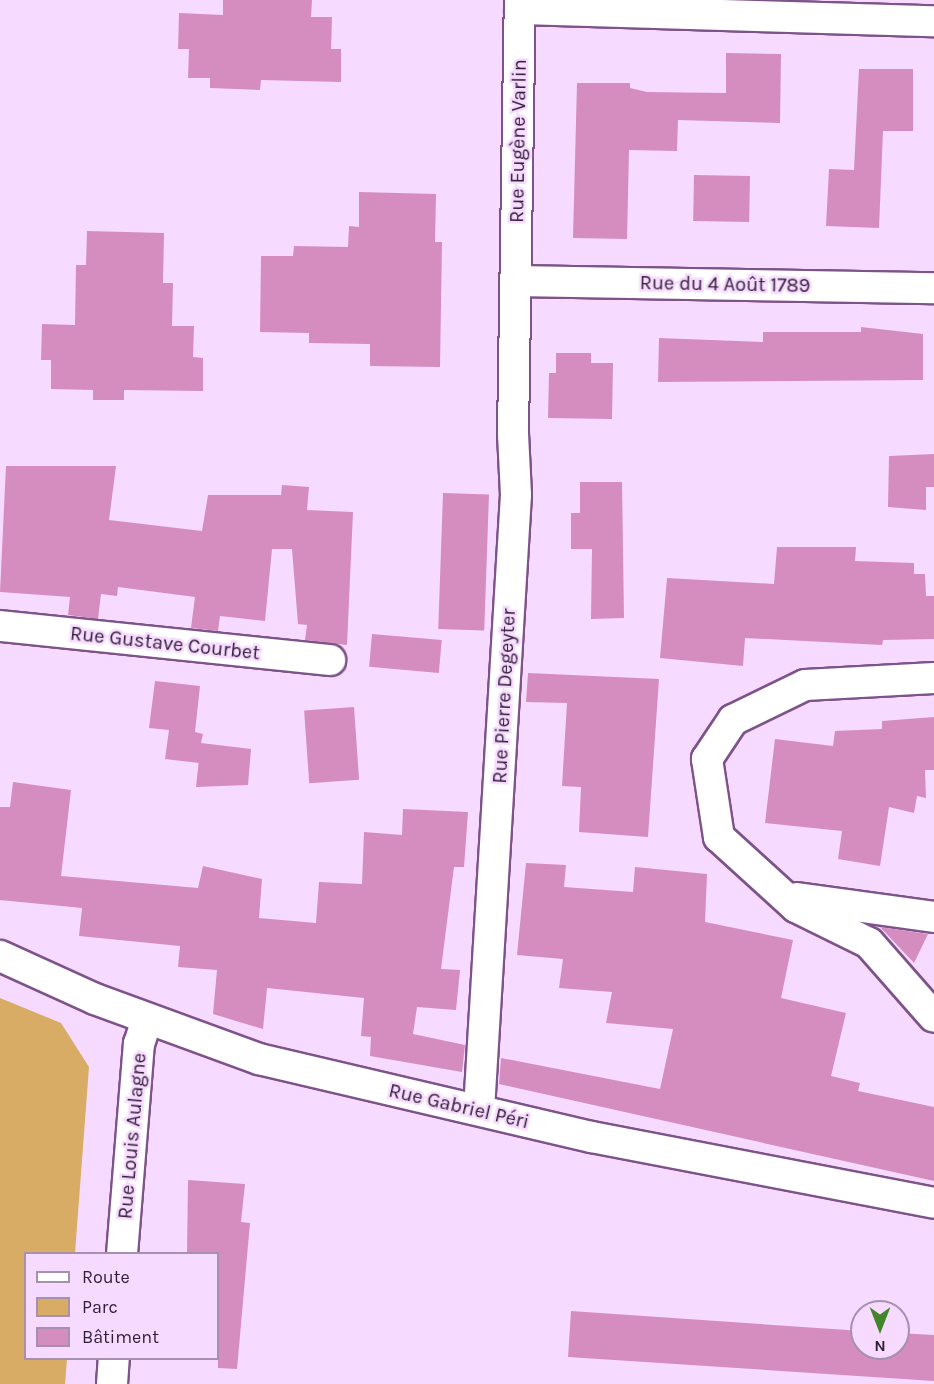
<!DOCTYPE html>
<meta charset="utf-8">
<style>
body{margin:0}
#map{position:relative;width:934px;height:1384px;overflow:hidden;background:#f6daff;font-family:Karla,sans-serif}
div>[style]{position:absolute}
.green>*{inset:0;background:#d8ac64}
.building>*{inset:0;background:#d58dbf;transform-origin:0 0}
.roads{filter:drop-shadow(2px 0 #7e538a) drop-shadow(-2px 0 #7e538a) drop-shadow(0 2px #7e538a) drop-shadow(0 -2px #7e538a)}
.minor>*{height:30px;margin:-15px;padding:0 15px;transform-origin:15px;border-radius:15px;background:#fff}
span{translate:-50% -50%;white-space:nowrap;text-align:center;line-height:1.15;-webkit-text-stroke:5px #f6daff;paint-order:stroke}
.street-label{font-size:20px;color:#301e35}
.legend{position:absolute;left:24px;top:1252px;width:195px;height:108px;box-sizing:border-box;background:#f6daff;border:2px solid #a78fae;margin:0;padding:8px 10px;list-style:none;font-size:18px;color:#301e35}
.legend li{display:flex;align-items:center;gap:12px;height:30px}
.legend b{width:30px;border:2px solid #a78fae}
.north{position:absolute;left:850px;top:1300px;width:60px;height:60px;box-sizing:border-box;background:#f6daff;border:2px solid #a78fae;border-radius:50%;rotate:180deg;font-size:16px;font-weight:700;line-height:24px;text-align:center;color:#301e35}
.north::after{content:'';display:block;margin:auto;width:21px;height:27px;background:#438629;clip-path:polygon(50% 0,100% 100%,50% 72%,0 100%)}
</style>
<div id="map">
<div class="green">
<div style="clip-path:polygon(0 998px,61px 1023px,89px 1067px,75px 1253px,26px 1254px,26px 1358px,67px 1359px,65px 1384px,0 1384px)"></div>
</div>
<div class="building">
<div style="clip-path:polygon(223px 0,312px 0,311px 17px,332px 17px,331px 49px,341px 49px,341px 82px,261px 80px,260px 90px,210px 88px,210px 78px,188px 78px,189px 49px,178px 49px,179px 13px,223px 15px)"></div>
<div style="clip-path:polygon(726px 53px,781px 54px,780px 123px,678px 120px,677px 151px,629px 150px,627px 239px,573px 238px,577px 83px,630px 83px,630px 88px,647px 92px,726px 93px)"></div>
<div style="clip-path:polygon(859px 69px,913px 69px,913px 131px,883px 131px,879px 228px,826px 226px,829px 169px,854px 170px)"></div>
<div style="left:694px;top:175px;width:56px;height:46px;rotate:1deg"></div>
<div style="clip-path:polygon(359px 192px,436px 194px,435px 242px,442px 242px,440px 367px,370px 366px,370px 344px,309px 343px,309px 333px,260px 332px,261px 256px,293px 256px,294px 246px,348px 247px,349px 226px,359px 227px)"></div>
<div style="clip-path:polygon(87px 231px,164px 233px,163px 283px,173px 283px,172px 326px,194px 326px,193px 357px,203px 358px,203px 391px,124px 390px,124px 400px,93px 400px,93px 390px,51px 389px,51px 360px,41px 360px,42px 324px,75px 325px,76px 265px,86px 265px)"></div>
<div style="clip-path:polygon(861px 327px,923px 334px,923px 380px,658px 382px,659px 338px,763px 342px,763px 332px,861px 332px)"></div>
<div style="clip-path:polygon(556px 353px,591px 353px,591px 363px,613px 363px,612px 419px,548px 418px,549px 373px,556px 373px)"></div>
<div style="clip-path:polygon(934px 454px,934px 487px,926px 487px,926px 510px,888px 507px,889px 456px)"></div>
<div style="clip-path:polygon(6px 466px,116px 466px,109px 520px,202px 531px,208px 495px,281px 495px,282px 485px,309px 487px,307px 510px,353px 512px,347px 645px,305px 640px,307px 625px,298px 624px,292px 549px,272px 549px,265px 621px,220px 616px,218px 631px,191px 628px,195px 597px,118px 587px,117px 596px,101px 594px,98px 619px,68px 615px,70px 597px,0 592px)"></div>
<div style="clip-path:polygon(580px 482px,622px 482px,624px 618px,591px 619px,592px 549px,571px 549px,571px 513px,580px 513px)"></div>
<div style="left:443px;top:493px;width:46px;height:136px;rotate:2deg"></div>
<div style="clip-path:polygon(777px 547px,856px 547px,855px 561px,914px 563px,914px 574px,925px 574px,926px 596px,934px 596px,934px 639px,883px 640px,882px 645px,745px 638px,743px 666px,660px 658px,667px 578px,774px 584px)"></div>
<div style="left:372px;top:634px;width:70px;height:33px;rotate:5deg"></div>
<div style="clip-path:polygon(528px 673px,659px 679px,648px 837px,579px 832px,581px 787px,562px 786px,567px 703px,526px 702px)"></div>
<div style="clip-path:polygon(155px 681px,200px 686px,195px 732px,203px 734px,201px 743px,251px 749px,248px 785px,196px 787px,200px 750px,199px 763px,165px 759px,169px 730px,149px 728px)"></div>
<div style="left:354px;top:707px;width:73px;height:50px;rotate:86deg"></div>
<div style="clip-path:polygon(934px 717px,934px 770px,925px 770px,926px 798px,917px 796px,914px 813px,889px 807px,880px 866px,838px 859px,842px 831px,765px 823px,775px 739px,833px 746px,835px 731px,882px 729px,882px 721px)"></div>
<div style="clip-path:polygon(13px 782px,71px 790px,61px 876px,198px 888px,203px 866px,262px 879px,259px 918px,316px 923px,319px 882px,362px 884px,364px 832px,402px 835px,403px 809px,468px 812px,464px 867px,454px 867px,441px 969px,460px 970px,456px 1010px,417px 1007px,413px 1034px,465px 1045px,462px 1072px,370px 1056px,371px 1037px,361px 1036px,364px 998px,267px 988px,263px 1029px,213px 1014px,217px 970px,178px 967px,180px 946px,79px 936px,82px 908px,0 900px,0 807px,10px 807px)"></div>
<div style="clip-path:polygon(526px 863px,566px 865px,564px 887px,633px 892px,635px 867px,707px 874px,705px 922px,793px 940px,781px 998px,846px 1013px,831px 1076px,860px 1083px,858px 1091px,934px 1107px,934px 1181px,499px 1084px,501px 1058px,660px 1089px,673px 1029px,606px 1023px,612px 992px,559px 988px,563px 959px,517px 955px)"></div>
<div style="clip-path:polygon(880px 927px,928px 934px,914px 963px)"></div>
<div style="clip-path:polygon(188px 1180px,245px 1184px,241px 1222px,250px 1223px,237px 1369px,218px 1368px,218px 1254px,187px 1254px)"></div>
<div style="clip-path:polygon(571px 1311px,862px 1331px,862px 1348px,898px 1348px,898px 1333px,934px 1335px,934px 1381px,568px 1357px)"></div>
</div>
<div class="roads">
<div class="minor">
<div style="left:520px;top:9px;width:414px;rotate:1.7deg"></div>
<div style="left:516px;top:281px;width:418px;rotate:1deg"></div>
<div style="left:0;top:626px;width:332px;rotate:5.9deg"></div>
<div style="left:934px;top:678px;width:129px;rotate:176.9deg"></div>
<div style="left:805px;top:685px;width:80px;rotate:154.1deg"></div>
<div style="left:733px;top:720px;width:47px;rotate:123.7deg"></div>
<div style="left:707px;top:759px;width:79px;rotate:81.3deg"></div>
<div style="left:719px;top:837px;width:104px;rotate:42.3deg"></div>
<div style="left:796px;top:907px;width:81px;rotate:26.3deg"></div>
<div style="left:869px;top:943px;width:98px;rotate:48.7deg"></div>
<div style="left:797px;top:898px;width:138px;rotate:7.9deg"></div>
<div style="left:0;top:956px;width:104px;rotate:24.4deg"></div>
<div style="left:95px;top:999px;width:175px;rotate:20.1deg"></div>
<div style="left:259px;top:1059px;width:342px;rotate:13.2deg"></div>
<div style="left:592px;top:1137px;width:348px;rotate:10.9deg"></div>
<div style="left:479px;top:1110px;width:616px;rotate:-86.56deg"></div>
<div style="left:516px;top:495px;width:61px;rotate:-92.8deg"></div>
<div style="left:513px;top:434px;width:434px;rotate:-89.1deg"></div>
<div style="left:122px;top:1254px;width:211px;rotate:-85.4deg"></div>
<div style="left:139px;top:1044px;width:26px;rotate:-72deg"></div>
<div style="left:112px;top:1384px;width:26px;rotate:-86deg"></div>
</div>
</div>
<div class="street-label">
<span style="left:518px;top:141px;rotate:-89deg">Rue Eugène Varlin</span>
<span style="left:725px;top:284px;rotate:1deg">Rue du 4 Août 1789</span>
<span style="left:165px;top:643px;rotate:6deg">Rue Gustave Courbet</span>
<span style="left:504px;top:696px;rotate:-87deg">Rue Pierre Degeyter</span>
<span style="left:459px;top:1106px;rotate:13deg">Rue Gabriel Péri</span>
<span style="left:132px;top:1136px;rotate:-85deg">Rue Louis Aulagne</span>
</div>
<ul class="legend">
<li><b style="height:8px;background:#fff"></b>Route</li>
<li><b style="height:16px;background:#d8ac64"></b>Parc</li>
<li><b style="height:16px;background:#d58dbf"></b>Bâtiment</li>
</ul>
<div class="north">N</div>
</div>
